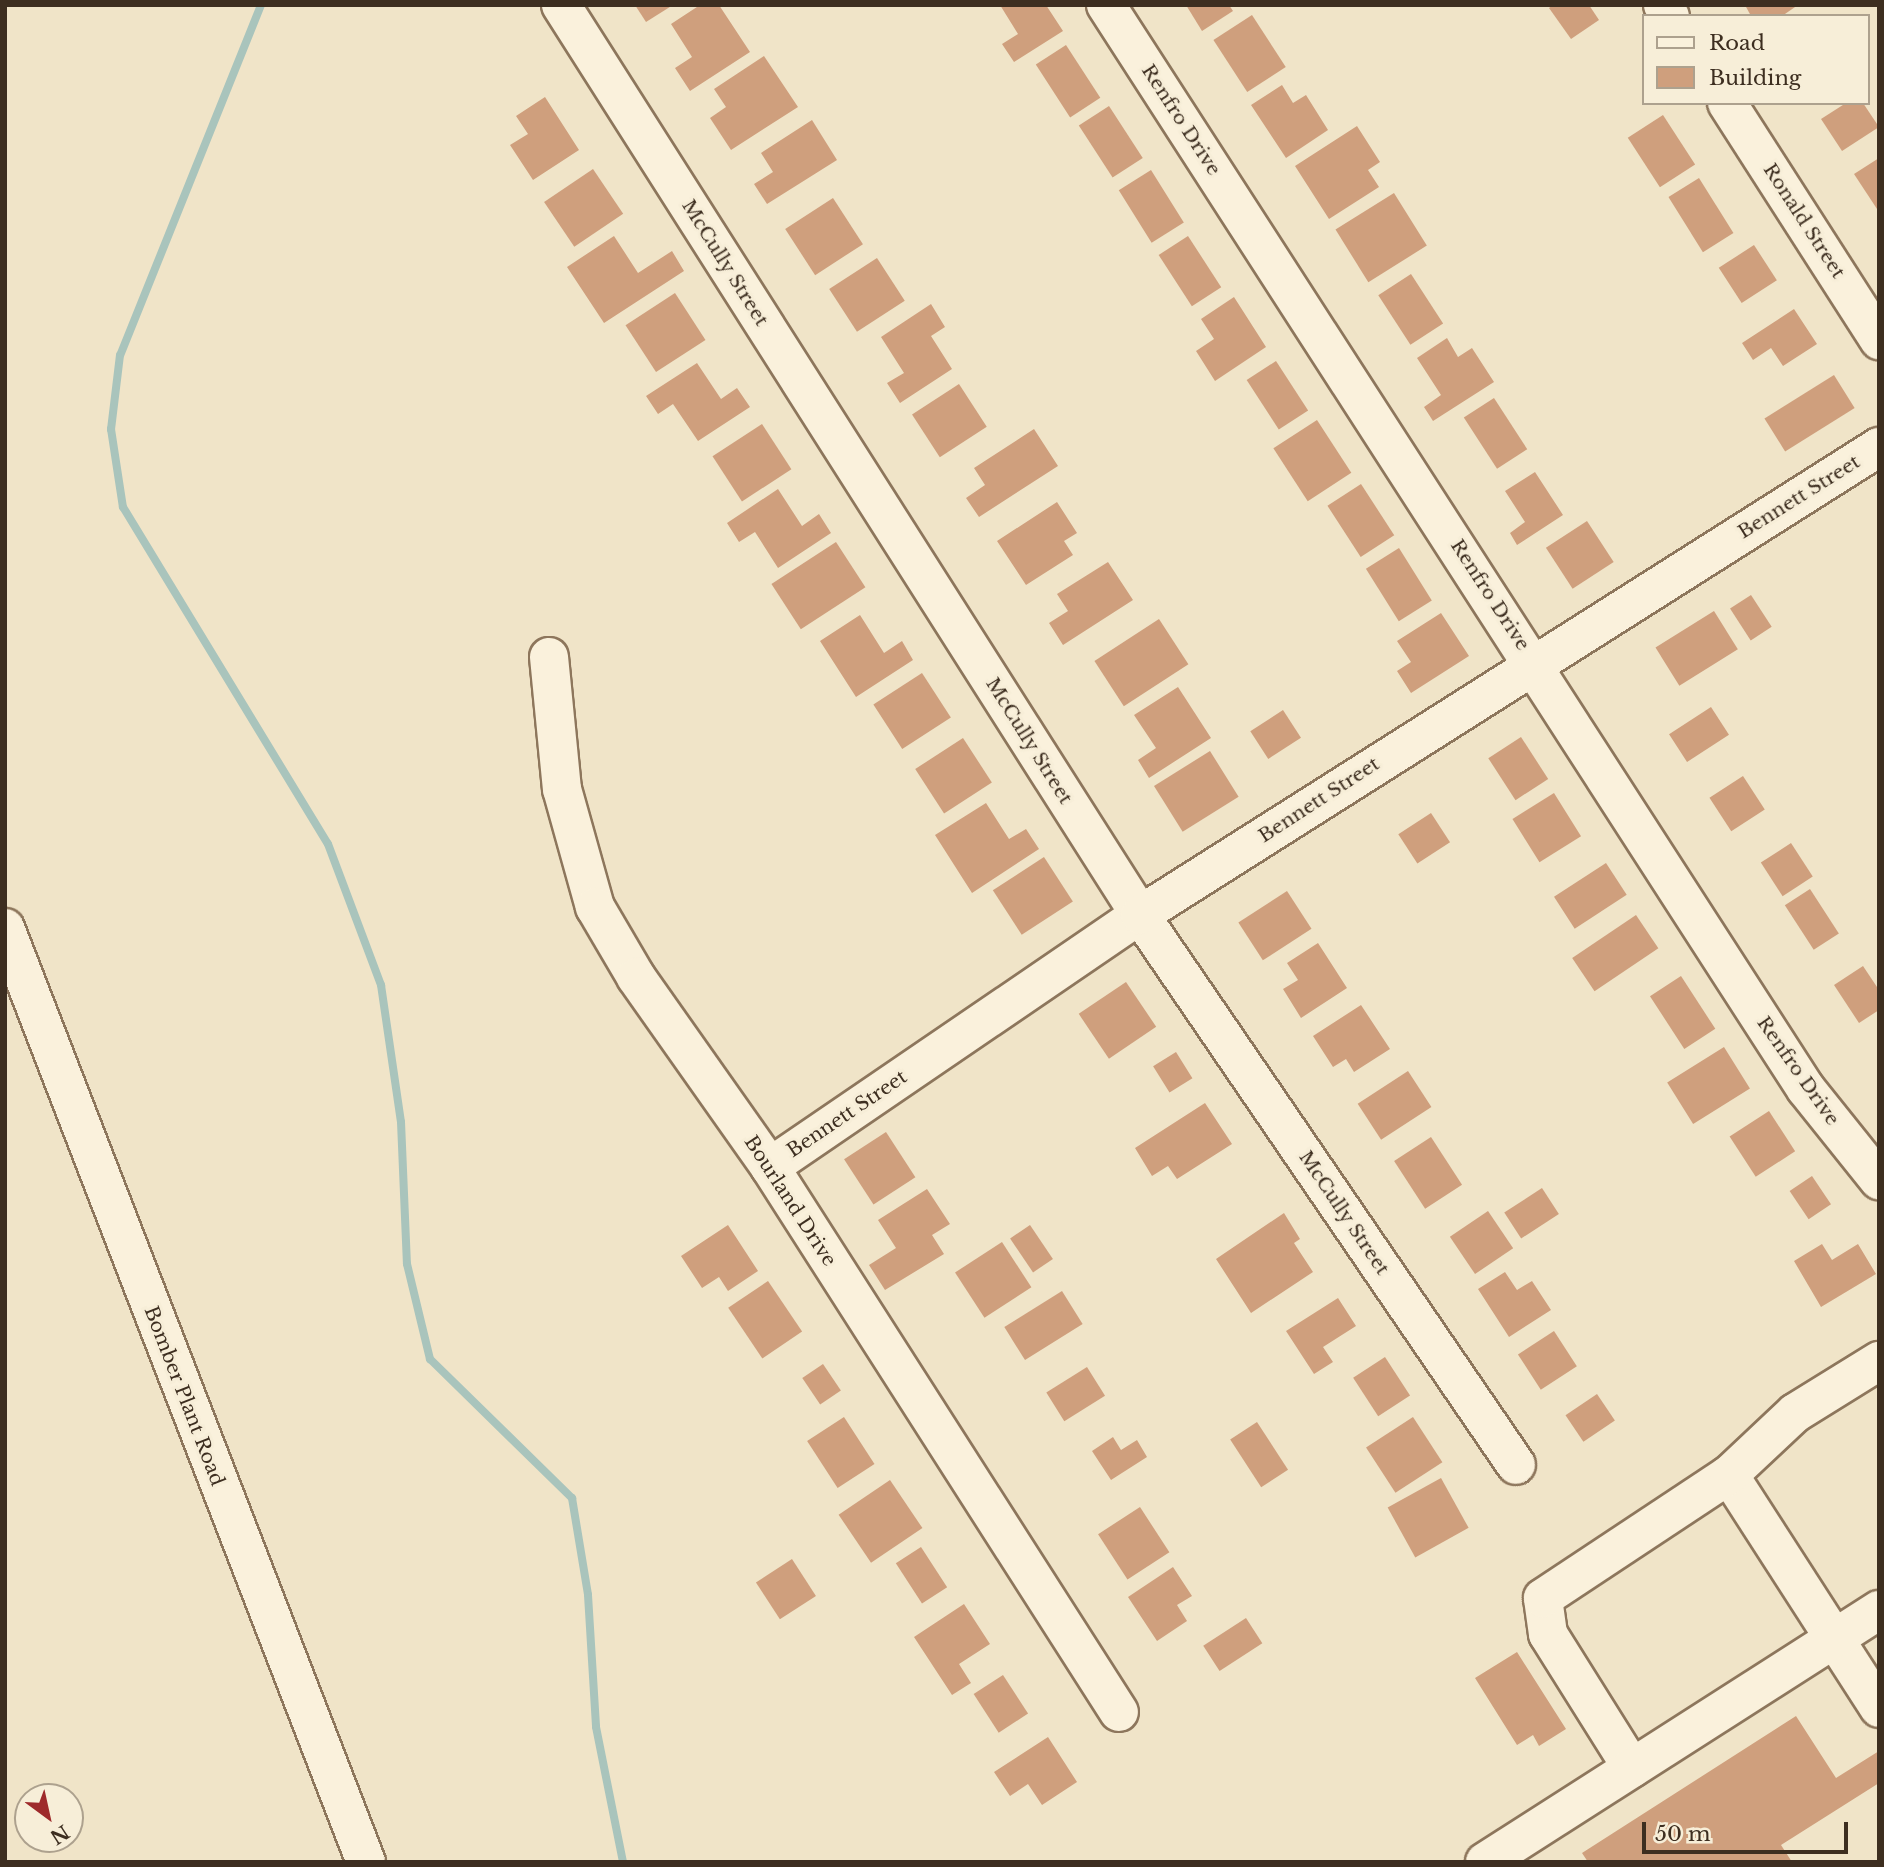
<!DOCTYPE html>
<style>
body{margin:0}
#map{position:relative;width:1884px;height:1867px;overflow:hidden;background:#f0e4c8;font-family:"Libre Baskerville",serif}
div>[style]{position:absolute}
.stream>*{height:8px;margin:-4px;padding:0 4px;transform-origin:4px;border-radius:4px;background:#a9c4bc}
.building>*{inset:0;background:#cf9f7d;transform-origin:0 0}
.roads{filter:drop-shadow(2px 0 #8d765c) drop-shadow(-2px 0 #8d765c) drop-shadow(0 2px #8d765c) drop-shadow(0 -2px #8d765c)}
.minor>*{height:38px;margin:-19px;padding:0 19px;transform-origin:19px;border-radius:19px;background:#faf1dc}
span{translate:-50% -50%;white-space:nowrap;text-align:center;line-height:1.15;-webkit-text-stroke:6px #f7eed8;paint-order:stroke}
.street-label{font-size:19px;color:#3d2e20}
.frame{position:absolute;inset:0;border:7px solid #3d2e20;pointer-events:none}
.legend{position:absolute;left:1642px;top:14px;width:228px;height:91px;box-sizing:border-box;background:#f7eed8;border:2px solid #ada18e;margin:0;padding:9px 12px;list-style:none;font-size:21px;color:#3d2e20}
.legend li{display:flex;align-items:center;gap:14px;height:35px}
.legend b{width:35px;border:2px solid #ada18e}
.north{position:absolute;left:14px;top:1783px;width:70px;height:70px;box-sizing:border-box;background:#f7eed8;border:2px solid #ada18e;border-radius:50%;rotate:147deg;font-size:19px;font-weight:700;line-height:28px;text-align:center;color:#3d2e20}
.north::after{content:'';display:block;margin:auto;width:24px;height:32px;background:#9e2a2b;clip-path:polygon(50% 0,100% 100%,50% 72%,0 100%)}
.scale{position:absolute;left:1642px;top:1822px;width:206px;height:32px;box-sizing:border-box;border:4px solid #3d2e20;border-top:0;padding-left:9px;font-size:21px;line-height:24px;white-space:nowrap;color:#3d2e20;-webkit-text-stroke:5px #f7eed8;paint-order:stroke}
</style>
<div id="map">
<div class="stream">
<div style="left:261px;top:5px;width:377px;rotate:111.9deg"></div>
<div style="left:120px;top:355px;width:75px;rotate:96.9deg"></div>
<div style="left:111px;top:429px;width:79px;rotate:81.3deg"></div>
<div style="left:123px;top:507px;width:394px;rotate:58.7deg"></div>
<div style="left:328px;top:844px;width:151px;rotate:69.4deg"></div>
<div style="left:381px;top:985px;width:138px;rotate:81.7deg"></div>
<div style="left:401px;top:1122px;width:142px;rotate:87.6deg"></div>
<div style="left:407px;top:1264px;width:98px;rotate:76.4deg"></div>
<div style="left:430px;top:1359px;width:199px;rotate:44.4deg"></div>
<div style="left:572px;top:1498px;width:98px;rotate:80.6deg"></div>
<div style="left:588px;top:1595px;width:132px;rotate:86.5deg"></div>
<div style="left:596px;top:1727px;width:138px;rotate:78.7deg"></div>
</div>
<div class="building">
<div style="clip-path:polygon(635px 5px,673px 5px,646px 22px)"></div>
<div style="clip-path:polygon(700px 5px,719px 5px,750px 52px,690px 91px,675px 68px,692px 57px,671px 24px)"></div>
<div style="clip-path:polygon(1000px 5px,1046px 5px,1063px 31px,1014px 62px,1002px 44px,1018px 34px)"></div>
<div style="clip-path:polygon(1186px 5px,1229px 5px,1233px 11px,1202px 31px)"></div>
<div style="clip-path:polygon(1553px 5px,1589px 5px,1599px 20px,1571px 39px,1549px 8px)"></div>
<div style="clip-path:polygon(1745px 5px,1798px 5px,1782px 16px,1751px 16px)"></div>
<div style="left:1252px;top:15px;width:62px;height:46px;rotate:57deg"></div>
<div style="left:1066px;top:45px;width:63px;height:36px;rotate:57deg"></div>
<div style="clip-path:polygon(764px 56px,798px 107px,731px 150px,710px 118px,726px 107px,714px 89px)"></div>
<div style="clip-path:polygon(1282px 85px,1293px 103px,1306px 95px,1328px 130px,1286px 158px,1251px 105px)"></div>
<div style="clip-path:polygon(545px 97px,579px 150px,533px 180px,510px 145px,528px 134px,516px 116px)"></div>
<div style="clip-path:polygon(1846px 103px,1863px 103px,1879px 127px,1842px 151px,1821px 119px)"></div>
<div style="left:1109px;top:106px;width:62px;height:36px;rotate:57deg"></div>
<div style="left:1663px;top:115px;width:59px;height:42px;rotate:57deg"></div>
<div style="clip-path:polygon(812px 120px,837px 160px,767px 204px,754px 184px,773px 172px,761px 153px)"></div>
<div style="clip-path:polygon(1357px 126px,1380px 162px,1368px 170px,1379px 187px,1329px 219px,1295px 166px)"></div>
<div style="clip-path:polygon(1879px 158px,1879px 212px,1854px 174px)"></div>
<div style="left:593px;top:169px;width:54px;height:59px;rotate:56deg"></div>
<div style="left:1151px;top:170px;width:62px;height:38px;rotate:58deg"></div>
<div style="left:1699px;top:178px;width:65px;height:36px;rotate:58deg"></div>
<div style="left:1394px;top:193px;width:62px;height:69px;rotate:58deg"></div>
<div style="left:833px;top:198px;width:55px;height:57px;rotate:57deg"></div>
<div style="clip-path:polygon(614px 236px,638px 273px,672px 251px,684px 271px,604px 323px,567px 267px)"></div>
<div style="left:1188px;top:236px;width:61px;height:35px;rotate:57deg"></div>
<div style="left:1754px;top:245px;width:42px;height:42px;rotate:57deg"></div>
<div style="left:877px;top:258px;width:51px;height:57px;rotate:57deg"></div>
<div style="left:1411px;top:274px;width:59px;height:39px;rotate:57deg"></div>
<div style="left:675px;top:293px;width:56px;height:59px;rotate:57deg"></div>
<div style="clip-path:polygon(1234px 297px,1266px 347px,1215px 381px,1196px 351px,1214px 339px,1201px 319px)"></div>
<div style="clip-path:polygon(931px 304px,945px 327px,931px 336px,952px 369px,900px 403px,887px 383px,904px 373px,881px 337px)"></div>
<div style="clip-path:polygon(1794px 309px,1817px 344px,1783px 366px,1771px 348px,1753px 360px,1742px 343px)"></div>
<div style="clip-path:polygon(1447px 338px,1458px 357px,1472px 348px,1494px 382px,1433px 421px,1424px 407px,1441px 395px,1417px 358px)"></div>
<div style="left:1276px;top:361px;width:59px;height:35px;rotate:57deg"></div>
<div style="clip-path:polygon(697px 363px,721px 399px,737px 388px,750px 407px,698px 441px,673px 404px,658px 414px,646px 396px)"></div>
<div style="left:1834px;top:375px;width:39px;height:82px;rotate:58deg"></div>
<div style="left:959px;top:384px;width:51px;height:56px;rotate:57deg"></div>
<div style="left:1494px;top:398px;width:61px;height:36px;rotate:57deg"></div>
<div style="left:1317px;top:420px;width:63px;height:52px;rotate:57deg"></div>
<div style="left:762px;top:424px;width:54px;height:59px;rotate:57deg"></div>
<div style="clip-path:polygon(1034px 429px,1058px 466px,979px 517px,966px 498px,985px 485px,974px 468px)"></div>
<div style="clip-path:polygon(1535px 472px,1563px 515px,1517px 545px,1510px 533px,1525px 522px,1505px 491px)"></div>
<div style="left:1361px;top:484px;width:61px;height:40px;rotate:57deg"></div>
<div style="clip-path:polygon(778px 489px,802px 526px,819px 514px,831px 533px,778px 568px,755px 532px,739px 542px,727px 523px)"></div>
<div style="clip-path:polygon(1057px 502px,1077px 533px,1064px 541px,1073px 555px,1026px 585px,997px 541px)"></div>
<div style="left:1587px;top:521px;width:49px;height:49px;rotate:57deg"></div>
<div style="left:836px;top:542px;width:54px;height:77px;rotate:57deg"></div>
<div style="left:1399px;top:548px;width:62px;height:39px;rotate:58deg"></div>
<div style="clip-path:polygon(1108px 562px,1133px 600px,1063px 645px,1049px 623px,1068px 611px,1057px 594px)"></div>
<div style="left:1751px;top:595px;width:38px;height:25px;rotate:57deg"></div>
<div style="left:1714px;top:611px;width:45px;height:69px;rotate:58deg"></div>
<div style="clip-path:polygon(1441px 613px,1469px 656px,1411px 693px,1397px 671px,1411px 662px,1397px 641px)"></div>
<div style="clip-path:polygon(860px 615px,884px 653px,902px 641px,913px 660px,856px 697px,820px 641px)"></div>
<div style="left:1159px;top:619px;width:54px;height:77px;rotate:57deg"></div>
<div style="left:922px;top:673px;width:53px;height:58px;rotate:57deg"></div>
<div style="clip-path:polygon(1178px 687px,1211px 738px,1149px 778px,1138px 760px,1156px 748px,1134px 715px)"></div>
<div style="left:1711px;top:707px;width:33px;height:50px;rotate:57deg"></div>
<div style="left:1283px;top:710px;width:33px;height:39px;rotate:57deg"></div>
<div style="left:1521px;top:737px;width:50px;height:39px;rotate:57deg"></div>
<div style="left:963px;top:738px;width:53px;height:57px;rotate:57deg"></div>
<div style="left:1210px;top:751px;width:54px;height:66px;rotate:58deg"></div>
<div style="left:1743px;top:776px;width:40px;height:40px;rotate:57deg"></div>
<div style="left:1554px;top:793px;width:51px;height:49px;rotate:58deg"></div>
<div style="clip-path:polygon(986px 803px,1009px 839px,1026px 829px,1039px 849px,972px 893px,935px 835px)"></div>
<div style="left:1431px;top:813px;width:35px;height:39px;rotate:57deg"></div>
<div style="left:1791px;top:843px;width:40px;height:36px;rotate:57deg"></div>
<div style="left:1044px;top:857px;width:53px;height:61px;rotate:57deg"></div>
<div style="left:1606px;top:863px;width:38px;height:62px;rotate:57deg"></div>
<div style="left:1810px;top:889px;width:53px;height:30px;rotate:57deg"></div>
<div style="left:1287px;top:891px;width:45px;height:58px;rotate:57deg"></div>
<div style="left:1636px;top:915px;width:40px;height:77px;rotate:56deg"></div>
<div style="clip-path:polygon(1318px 943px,1347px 988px,1301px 1018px,1283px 989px,1298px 980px,1287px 963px)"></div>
<div style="clip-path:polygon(1863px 966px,1879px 990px,1879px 1010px,1859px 1023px,1834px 985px)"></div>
<div style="left:1681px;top:976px;width:63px;height:37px;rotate:57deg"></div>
<div style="left:1126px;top:982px;width:54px;height:57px;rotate:56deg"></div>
<div style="clip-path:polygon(1361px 1005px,1390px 1049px,1354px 1072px,1346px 1059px,1333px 1067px,1313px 1036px)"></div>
<div style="left:1724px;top:1047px;width:49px;height:67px;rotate:58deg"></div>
<div style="left:1176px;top:1052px;width:31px;height:27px;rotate:58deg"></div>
<div style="left:1408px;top:1071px;width:43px;height:60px;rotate:57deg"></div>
<div style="clip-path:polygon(1205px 1103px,1232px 1144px,1177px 1179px,1168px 1166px,1152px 1176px,1135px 1148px)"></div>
<div style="left:1769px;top:1111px;width:48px;height:47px;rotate:57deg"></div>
<div style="left:886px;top:1132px;width:54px;height:50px;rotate:57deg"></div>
<div style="left:1431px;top:1137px;width:57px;height:44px;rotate:57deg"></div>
<div style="left:1812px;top:1176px;width:34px;height:27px;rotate:56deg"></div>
<div style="left:1542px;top:1188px;width:31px;height:45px;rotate:57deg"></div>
<div style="clip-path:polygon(927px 1189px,950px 1224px,932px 1235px,944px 1254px,885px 1290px,869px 1265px,896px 1248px,878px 1220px)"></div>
<div style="left:1488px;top:1211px;width:45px;height:46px;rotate:56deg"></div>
<div style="clip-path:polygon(1284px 1213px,1300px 1239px,1294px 1243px,1313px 1272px,1251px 1313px,1216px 1259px)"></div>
<div style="clip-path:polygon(728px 1225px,758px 1271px,728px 1291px,719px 1277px,702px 1288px,681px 1256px)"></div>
<div style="left:1030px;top:1225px;width:41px;height:24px;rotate:56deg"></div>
<div style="left:1002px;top:1242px;width:54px;height:56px;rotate:57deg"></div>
<div style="clip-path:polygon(1822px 1244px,1832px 1260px,1858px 1244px,1876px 1274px,1821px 1307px,1794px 1261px)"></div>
<div style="clip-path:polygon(1505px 1272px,1517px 1290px,1532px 1281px,1551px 1310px,1509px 1337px,1478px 1289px)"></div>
<div style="left:768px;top:1281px;width:61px;height:48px;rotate:56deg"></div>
<div style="left:1062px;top:1291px;width:39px;height:68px;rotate:58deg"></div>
<div style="clip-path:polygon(1338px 1298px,1356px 1326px,1323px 1347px,1333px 1362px,1314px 1374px,1286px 1331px)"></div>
<div style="left:1554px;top:1331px;width:42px;height:43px;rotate:57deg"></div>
<div style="left:1385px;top:1357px;width:46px;height:38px;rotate:57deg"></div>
<div style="left:823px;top:1364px;width:32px;height:25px;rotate:56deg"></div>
<div style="left:1087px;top:1367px;width:34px;height:48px;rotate:58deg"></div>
<div style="left:1597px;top:1394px;width:32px;height:38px;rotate:56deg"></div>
<div style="left:844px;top:1417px;width:56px;height:44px;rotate:57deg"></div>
<div style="left:1413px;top:1417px;width:54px;height:56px;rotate:57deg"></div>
<div style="left:1257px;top:1422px;width:57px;height:32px;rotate:57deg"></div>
<div style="clip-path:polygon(1113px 1437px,1121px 1450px,1137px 1440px,1147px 1457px,1111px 1480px,1092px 1451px)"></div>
<div style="left:1441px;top:1478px;width:57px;height:61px;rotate:61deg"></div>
<div style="left:890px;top:1480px;width:58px;height:62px;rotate:56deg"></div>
<div style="left:1140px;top:1507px;width:54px;height:50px;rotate:57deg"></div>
<div style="left:921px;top:1547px;width:48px;height:30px;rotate:57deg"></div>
<div style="left:792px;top:1559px;width:44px;height:43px;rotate:57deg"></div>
<div style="clip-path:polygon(1173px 1567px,1192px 1596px,1177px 1605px,1187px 1621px,1157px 1641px,1128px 1597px)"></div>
<div style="clip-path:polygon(964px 1604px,990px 1644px,959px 1664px,971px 1683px,952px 1695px,914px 1637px)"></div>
<div style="left:1246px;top:1618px;width:30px;height:51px;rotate:57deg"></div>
<div style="clip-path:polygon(1517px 1652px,1566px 1729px,1539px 1746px,1533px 1735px,1517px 1745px,1475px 1678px)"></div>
<div style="left:1003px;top:1675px;width:46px;height:35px;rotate:57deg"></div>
<div style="clip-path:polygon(1796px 1716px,1836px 1778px,1879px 1751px,1879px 1783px,1781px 1845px,1792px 1862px,1588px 1862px,1582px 1853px)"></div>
<div style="clip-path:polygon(1048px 1737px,1077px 1782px,1042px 1805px,1028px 1784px,1010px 1796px,994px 1772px)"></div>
</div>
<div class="roads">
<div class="minor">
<div style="left:561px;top:5px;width:1079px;rotate:57.53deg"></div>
<div style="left:1140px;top:915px;width:666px;rotate:55.64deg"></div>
<div style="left:1106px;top:5px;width:1290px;rotate:57.15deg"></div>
<div style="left:1806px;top:1089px;width:117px;rotate:51.3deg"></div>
<div style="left:1663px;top:5px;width:13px;rotate:58deg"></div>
<div style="left:1727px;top:103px;width:282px;rotate:57.3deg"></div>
<div style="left:549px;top:657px;width:133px;rotate:84.4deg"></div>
<div style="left:562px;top:789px;width:123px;rotate:74.4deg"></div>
<div style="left:595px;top:907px;width:81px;rotate:59.6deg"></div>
<div style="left:636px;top:977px;width:232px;rotate:54.8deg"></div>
<div style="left:770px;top:1167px;width:647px;rotate:57.37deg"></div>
<div style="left:5px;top:928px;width:1001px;rotate:68.87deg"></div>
<div style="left:770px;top:1167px;width:448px;rotate:-34.3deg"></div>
<div style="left:1140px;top:915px;width:875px;rotate:-32.35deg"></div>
<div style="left:1729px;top:1475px;width:277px;rotate:57.2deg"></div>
<div style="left:1632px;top:1768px;width:158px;rotate:-122.1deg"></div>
<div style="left:1548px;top:1634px;width:36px;rotate:-98deg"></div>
<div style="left:1543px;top:1598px;width:223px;rotate:-33.5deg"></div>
<div style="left:1729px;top:1475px;width:91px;rotate:-43.2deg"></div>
<div style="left:1795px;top:1413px;width:99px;rotate:-31.8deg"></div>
<div style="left:1485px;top:1862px;width:468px;rotate:-32.6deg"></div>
</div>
</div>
<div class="street-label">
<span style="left:1181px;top:120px;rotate:57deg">Renfro Drive</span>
<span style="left:1804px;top:221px;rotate:57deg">Ronald Street</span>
<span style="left:725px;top:263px;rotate:58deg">McCully Street</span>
<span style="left:1799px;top:497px;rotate:-32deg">Bennett Street</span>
<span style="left:1490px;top:595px;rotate:57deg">Renfro Drive</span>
<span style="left:1029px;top:741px;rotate:58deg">McCully Street</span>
<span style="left:1319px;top:800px;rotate:-33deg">Bennett Street</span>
<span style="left:1798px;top:1071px;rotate:55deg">Renfro Drive</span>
<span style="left:847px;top:1114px;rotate:-34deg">Bennett Street</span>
<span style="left:790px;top:1201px;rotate:57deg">Bourland Drive</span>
<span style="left:1344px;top:1213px;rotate:56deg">McCully Street</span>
<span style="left:184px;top:1396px;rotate:69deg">Bomber Plant Road</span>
</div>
<div class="frame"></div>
<ul class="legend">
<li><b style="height:9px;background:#faf1dc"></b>Road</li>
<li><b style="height:19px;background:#cf9f7d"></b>Building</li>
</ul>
<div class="north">N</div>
<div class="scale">50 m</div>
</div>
